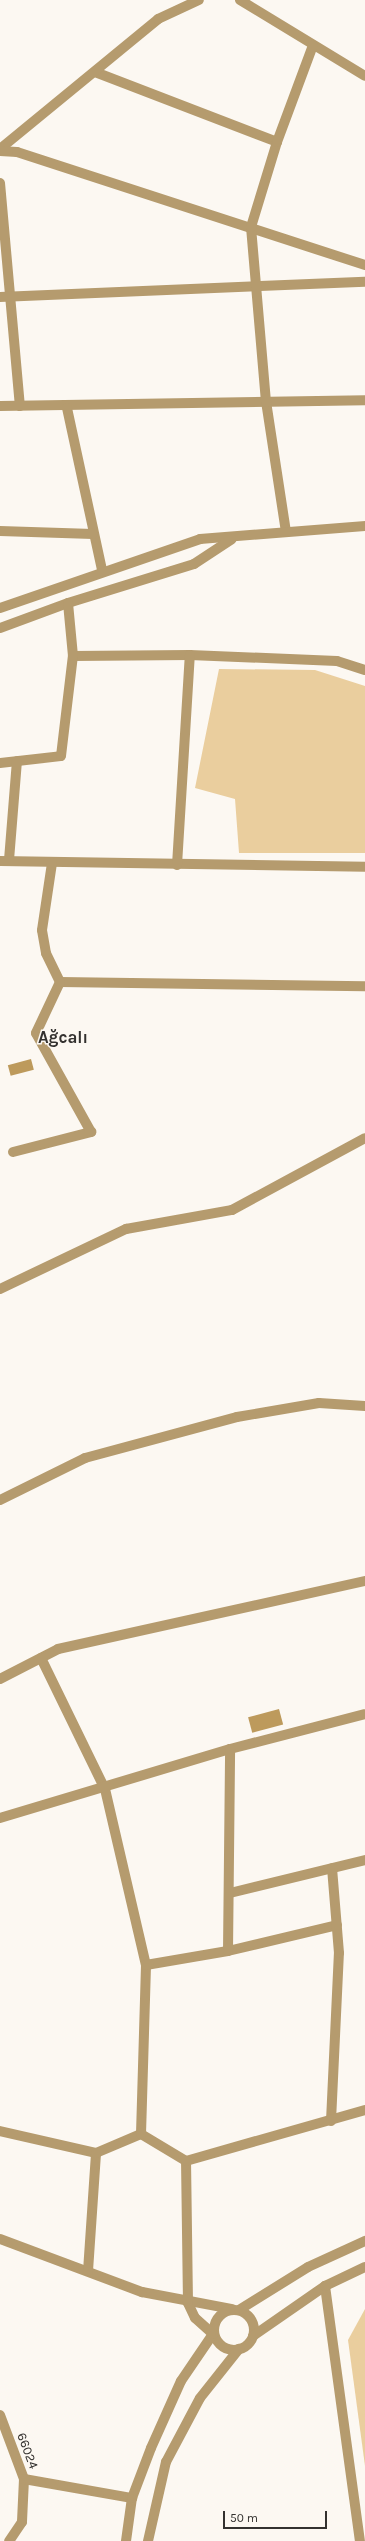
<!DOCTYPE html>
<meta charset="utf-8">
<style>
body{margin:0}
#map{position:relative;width:365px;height:2541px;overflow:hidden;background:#fcf8f2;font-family:Karla,sans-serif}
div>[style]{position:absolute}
.green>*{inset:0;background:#eace9e}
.water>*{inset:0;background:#bd9a5c;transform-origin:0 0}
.minor>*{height:10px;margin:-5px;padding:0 5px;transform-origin:5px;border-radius:5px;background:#b59b6e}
.minor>.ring{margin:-5px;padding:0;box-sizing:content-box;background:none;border:10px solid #b59b6e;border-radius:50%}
span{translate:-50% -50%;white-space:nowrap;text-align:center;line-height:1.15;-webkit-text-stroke:3px #fcf8f2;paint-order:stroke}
.street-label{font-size:13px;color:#33312f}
.district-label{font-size:17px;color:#33312f;font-weight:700}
.scale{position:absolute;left:223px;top:2511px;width:104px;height:18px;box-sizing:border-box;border:2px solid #33312f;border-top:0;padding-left:5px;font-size:12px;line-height:14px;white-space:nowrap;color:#33312f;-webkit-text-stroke:3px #fcf8f2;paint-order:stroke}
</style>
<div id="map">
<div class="green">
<div style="clip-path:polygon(219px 669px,315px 670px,365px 686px,365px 853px,239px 853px,235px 799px,195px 788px)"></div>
<div style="clip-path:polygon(365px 2309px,365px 2466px,348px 2340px)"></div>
</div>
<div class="water">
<div style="left:31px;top:1059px;width:11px;height:24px;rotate:75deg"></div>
<div style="left:279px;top:1709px;width:16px;height:32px;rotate:75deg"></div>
</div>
<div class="minor">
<div style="left:240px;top:0;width:146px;rotate:31.3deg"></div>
<div style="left:95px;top:72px;width:195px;rotate:21deg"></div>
<div style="left:0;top:149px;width:205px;rotate:-39.4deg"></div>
<div style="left:158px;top:19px;width:45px;rotate:-24.9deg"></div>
<div style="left:0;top:151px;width:17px;rotate:3deg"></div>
<div style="left:17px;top:152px;width:366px;rotate:18deg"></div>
<div style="left:0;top:183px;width:224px;rotate:84.9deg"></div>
<div style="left:0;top:297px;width:365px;rotate:-2.4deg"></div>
<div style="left:0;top:406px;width:365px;rotate:-0.9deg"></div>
<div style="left:67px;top:408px;width:166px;rotate:77.8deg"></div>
<div style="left:0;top:531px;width:93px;rotate:1.8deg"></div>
<div style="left:286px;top:532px;width:132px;rotate:-98.7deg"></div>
<div style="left:266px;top:402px;width:176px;rotate:-94.9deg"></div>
<div style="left:251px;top:227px;width:89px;rotate:-73deg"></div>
<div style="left:277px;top:142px;width:103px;rotate:-69.6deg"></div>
<div style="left:0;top:608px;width:212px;rotate:-19deg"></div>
<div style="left:200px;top:539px;width:166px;rotate:-4.5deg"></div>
<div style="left:0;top:628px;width:72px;rotate:-20.2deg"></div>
<div style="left:68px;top:603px;width:132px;rotate:-17.2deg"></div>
<div style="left:194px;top:564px;width:45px;rotate:-33.3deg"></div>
<div style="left:73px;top:656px;width:117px;rotate:-0.5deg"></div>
<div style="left:190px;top:655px;width:147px;rotate:2.3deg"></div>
<div style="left:337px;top:661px;width:29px;rotate:18deg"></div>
<div style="left:0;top:763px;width:61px;rotate:-6.5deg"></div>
<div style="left:61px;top:756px;width:101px;rotate:-83.2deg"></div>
<div style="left:73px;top:656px;width:53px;rotate:-95.4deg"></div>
<div style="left:9px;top:860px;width:99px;rotate:-85.4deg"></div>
<div style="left:0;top:861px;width:365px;rotate:0.9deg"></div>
<div style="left:177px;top:865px;width:210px;rotate:-86.5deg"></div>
<div style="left:60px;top:982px;width:305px;rotate:0.8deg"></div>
<div style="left:13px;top:1152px;width:81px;rotate:-14.4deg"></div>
<div style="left:91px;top:1132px;width:113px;rotate:-119.1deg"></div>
<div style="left:36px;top:1033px;width:56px;rotate:-64.8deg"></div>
<div style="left:60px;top:982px;width:32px;rotate:-116deg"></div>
<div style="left:46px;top:953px;width:23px;rotate:-100deg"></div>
<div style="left:42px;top:930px;width:68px;rotate:-81.5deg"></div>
<div style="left:0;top:1289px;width:140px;rotate:-25.5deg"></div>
<div style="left:126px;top:1229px;width:108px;rotate:-10.2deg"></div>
<div style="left:232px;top:1210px;width:151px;rotate:-28.4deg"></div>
<div style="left:0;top:1500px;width:95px;rotate:-26.3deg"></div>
<div style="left:85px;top:1458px;width:157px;rotate:-15.1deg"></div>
<div style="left:237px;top:1417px;width:83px;rotate:-9.7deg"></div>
<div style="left:319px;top:1403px;width:46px;rotate:3.7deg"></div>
<div style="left:41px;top:1658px;width:146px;rotate:64deg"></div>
<div style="left:105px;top:1789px;width:181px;rotate:76.9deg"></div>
<div style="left:0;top:1679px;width:65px;rotate:-27.3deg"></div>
<div style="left:58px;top:1649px;width:314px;rotate:-12.5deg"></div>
<div style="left:0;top:1818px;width:240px;rotate:-16.7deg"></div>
<div style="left:230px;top:1749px;width:139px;rotate:-14.5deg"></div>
<div style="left:230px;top:1893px;width:139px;rotate:-13.7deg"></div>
<div style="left:228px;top:1951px;width:112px;rotate:-13.4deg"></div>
<div style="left:331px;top:2121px;width:168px;rotate:-87.3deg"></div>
<div style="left:339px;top:1953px;width:85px;rotate:-94.7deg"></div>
<div style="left:0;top:2131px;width:98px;rotate:12.9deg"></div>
<div style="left:186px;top:2161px;width:186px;rotate:-15.9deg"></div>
<div style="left:0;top:2239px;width:152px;rotate:20.5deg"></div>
<div style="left:142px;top:2292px;width:92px;rotate:10.7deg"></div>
<div style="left:88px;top:2271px;width:118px;rotate:-86.1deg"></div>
<div style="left:96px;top:2153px;width:49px;rotate:-22.9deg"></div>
<div style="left:325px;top:2286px;width:257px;rotate:82.2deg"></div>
<div class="ring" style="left:214px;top:2310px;width:30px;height:30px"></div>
<div style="left:239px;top:2310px;width:81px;rotate:-31.9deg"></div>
<div style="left:308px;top:2267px;width:63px;rotate:-24.5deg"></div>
<div style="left:253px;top:2336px;width:88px;rotate:-34.8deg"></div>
<div style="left:325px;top:2286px;width:44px;rotate:-25.4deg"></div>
<div style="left:0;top:2415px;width:68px;rotate:69.4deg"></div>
<div style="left:24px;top:2479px;width:43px;rotate:92.7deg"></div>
<div style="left:22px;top:2522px;width:23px;rotate:124deg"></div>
<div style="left:24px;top:2479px;width:110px;rotate:10deg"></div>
<div style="left:126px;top:2541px;width:43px;rotate:-82.1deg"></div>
<div style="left:132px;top:2498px;width:53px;rotate:-69.2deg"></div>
<div style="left:151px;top:2448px;width:73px;rotate:-65.9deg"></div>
<div style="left:181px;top:2381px;width:57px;rotate:-55.8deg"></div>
<div style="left:213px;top:2334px;width:24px;rotate:-138deg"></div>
<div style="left:195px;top:2318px;width:17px;rotate:-115deg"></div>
<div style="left:188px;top:2303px;width:142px;rotate:-90.8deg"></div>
<div style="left:186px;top:2161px;width:52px;rotate:-149deg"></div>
<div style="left:141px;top:2134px;width:169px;rotate:-88.3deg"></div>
<div style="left:146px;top:1965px;width:83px;rotate:-9.7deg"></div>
<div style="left:228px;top:1951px;width:202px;rotate:-89.4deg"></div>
<div style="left:148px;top:2541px;width:81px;rotate:-77.2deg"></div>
<div style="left:166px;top:2462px;width:72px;rotate:-62deg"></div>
<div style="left:200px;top:2398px;width:63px;rotate:-51.5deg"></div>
</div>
<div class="street-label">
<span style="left:27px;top:2451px;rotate:69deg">66024</span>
</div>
<div class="district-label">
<span style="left:63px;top:1038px">Ağcalı</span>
</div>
<div class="scale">50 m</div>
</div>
